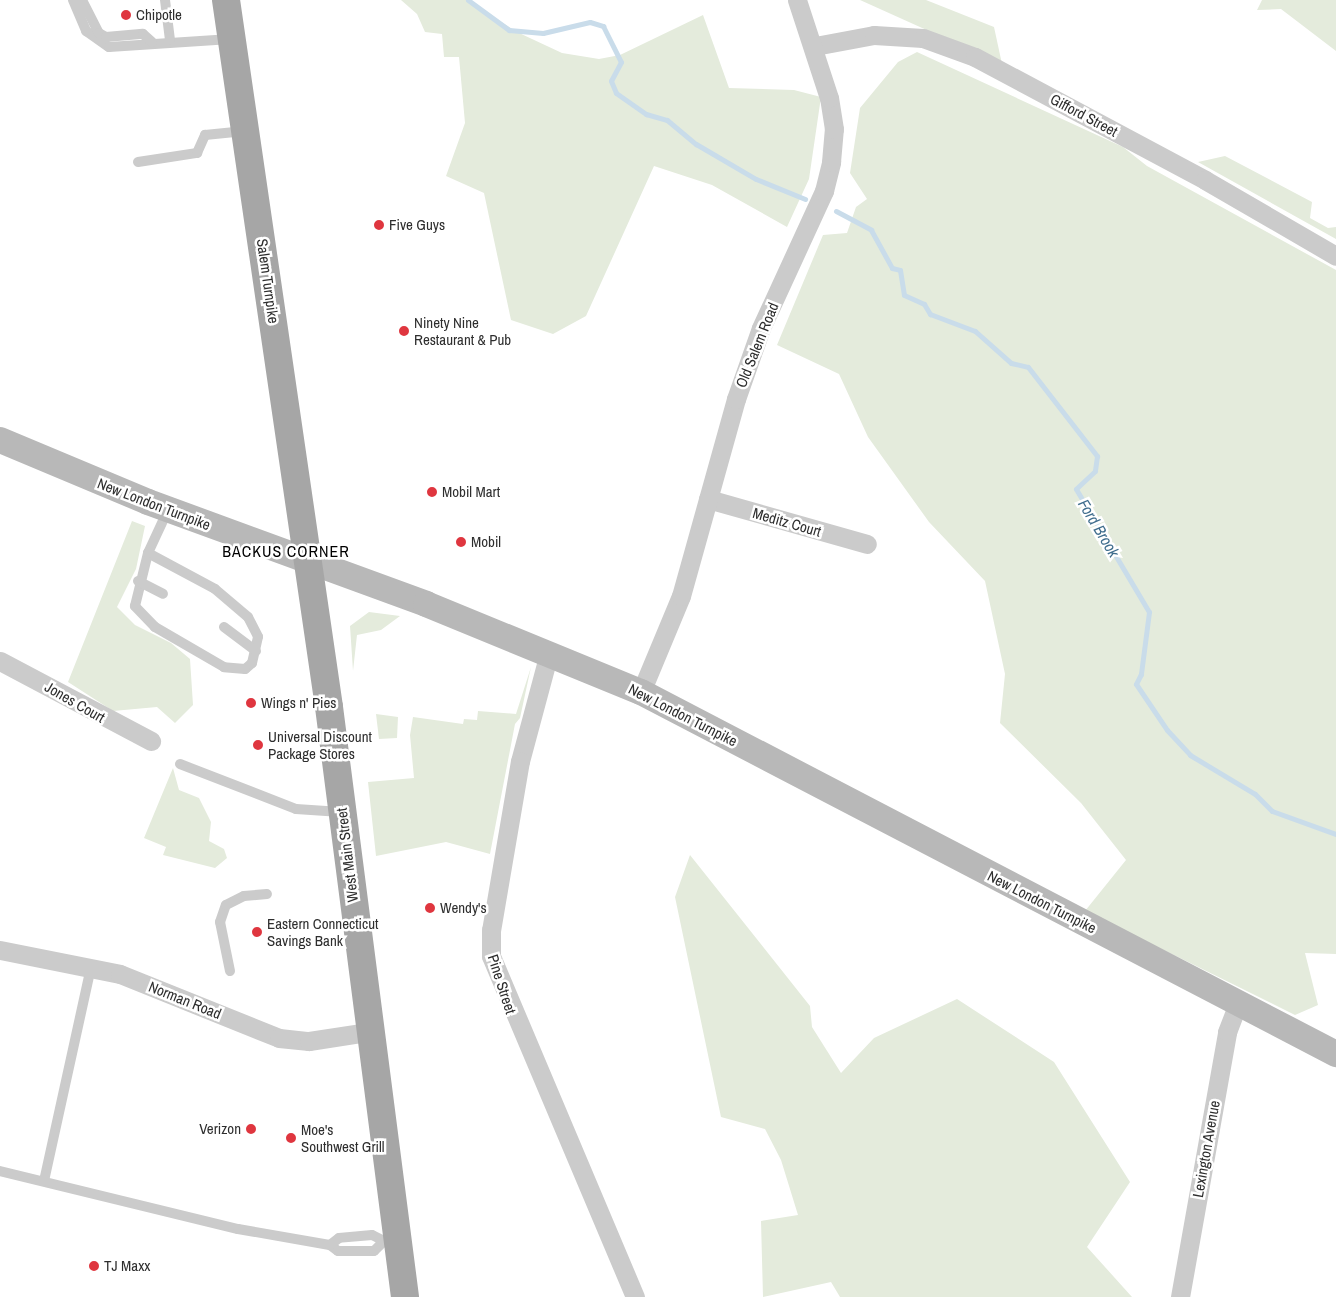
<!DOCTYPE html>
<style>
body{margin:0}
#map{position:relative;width:1336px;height:1297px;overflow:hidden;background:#fff;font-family:"Archivo Narrow",sans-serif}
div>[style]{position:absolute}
.green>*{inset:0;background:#e4ebdc}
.stream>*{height:5px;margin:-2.5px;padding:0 2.5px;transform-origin:2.5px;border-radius:2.5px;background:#c9dcea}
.lane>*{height:10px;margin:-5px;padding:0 5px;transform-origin:5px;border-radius:5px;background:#cbcbcb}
.street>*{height:19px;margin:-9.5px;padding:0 9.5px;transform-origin:9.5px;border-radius:9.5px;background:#cbcbcb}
.secondary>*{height:26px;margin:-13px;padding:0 13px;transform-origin:13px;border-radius:13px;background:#b8b8b8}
.primary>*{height:28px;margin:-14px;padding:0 14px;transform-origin:14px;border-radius:14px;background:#a6a6a6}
.dots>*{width:14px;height:14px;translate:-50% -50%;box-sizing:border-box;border:2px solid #fff;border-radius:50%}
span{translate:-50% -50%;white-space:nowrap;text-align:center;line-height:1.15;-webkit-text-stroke:5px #fff;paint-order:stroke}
.poi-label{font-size:15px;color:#2e2e2e}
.left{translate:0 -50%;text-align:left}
.right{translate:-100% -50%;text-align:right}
.street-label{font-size:15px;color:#2e2e2e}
.water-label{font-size:16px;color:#3f6d8d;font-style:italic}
.neighbourhood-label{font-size:16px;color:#000;letter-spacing:1px}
</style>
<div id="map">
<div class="green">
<div style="clip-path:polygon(401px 0,467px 0,517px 32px,562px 53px,599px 59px,620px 55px,703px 15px,729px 88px,794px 90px,821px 97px,809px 179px,787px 227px,712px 185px,654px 166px,586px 316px,553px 334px,511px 320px,484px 193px,446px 176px,465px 123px,459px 57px,444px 57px,442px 34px,425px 32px,417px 14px)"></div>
<div style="clip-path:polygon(860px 0,926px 0,994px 27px,1002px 64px)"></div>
<div style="clip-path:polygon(1262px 0,1336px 0,1336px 51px,1281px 9px,1257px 10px)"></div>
<div style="clip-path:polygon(917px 52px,1123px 147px,1147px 166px,1336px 270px,1336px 954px,1305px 953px,1318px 1005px,1295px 1015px,1085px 911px,1126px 860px,1081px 803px,1000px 723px,1005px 674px,985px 581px,929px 522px,868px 437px,839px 374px,777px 345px,823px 235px,847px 233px,856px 207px,867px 199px,850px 173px,860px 108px,898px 62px)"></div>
<div style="clip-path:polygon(1225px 156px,1312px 202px,1310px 218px,1328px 228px,1336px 227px,1336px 239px,1198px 162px)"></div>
<div style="clip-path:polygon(132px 521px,145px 526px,136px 569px,117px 607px,135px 625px,171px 643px,190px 659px,193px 705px,175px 723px,157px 707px,113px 711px,68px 682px)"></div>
<div style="clip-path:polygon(369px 612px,400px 616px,381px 630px,357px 635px,353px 671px,350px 626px)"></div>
<div style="clip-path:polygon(531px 667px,520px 718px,515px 724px,490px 854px,446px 842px,376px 856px,368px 782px,414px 778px,410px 735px,413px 717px,463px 724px,464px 719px,477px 720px,478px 711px,516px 714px)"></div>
<div style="clip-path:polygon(376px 714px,398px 717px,397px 738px,379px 739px)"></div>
<div style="clip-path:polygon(173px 768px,179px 790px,199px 798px,211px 822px,209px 841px,224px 849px,227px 858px,215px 868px,163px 855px,166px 847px,144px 838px)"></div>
<div style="clip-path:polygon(690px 855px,810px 1006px,812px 1027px,841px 1073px,874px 1038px,957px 999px,1054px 1062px,1130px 1182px,1087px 1247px,1132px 1297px,840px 1297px,831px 1282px,763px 1297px,761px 1221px,798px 1215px,781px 1160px,765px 1129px,721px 1117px,675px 897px)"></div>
</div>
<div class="stream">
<div style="left:468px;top:0;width:51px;rotate:36.2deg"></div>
<div style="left:509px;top:30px;width:34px;rotate:5deg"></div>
<div style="left:543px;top:33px;width:48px;rotate:-13.2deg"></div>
<div style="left:590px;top:22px;width:14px;rotate:17deg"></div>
<div style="left:603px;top:26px;width:40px;rotate:63.4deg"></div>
<div style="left:621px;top:62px;width:21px;rotate:118deg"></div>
<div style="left:611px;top:81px;width:13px;rotate:67deg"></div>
<div style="left:616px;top:93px;width:37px;rotate:35deg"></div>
<div style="left:646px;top:114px;width:22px;rotate:16deg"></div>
<div style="left:667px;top:120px;width:38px;rotate:40deg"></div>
<div style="left:696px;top:144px;width:69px;rotate:30.3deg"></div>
<div style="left:756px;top:179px;width:53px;rotate:22.2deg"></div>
<div style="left:836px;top:211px;width:40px;rotate:28deg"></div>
<div style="left:871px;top:230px;width:43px;rotate:61.1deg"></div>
<div style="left:892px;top:268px;width:8px;rotate:14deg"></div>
<div style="left:900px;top:270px;width:25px;rotate:81deg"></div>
<div style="left:904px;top:295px;width:22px;rotate:24deg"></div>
<div style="left:924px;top:304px;width:12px;rotate:59deg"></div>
<div style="left:930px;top:314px;width:48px;rotate:20.7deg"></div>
<div style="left:975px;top:331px;width:48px;rotate:41.6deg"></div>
<div style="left:1011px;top:363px;width:17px;rotate:13deg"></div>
<div style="left:1028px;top:367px;width:113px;rotate:52.2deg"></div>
<div style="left:1097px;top:456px;width:15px;rotate:98deg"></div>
<div style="left:1095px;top:471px;width:26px;rotate:137deg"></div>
<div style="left:1076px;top:489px;width:143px;rotate:59.3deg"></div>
<div style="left:1149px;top:612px;width:63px;rotate:97.4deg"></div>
<div style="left:1141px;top:674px;width:11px;rotate:117deg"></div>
<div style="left:1136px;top:684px;width:55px;rotate:56deg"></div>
<div style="left:1167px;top:730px;width:34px;rotate:47deg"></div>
<div style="left:1190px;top:755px;width:76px;rotate:31deg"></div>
<div style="left:1255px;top:794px;width:24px;rotate:45deg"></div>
<div style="left:1272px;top:811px;width:68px;rotate:19.8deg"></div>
</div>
<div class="lane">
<div style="left:73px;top:0;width:34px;rotate:67deg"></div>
<div style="left:86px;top:31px;width:28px;rotate:35deg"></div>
<div style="left:109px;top:47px;width:122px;rotate:-3.8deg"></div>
<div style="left:82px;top:0;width:37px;rotate:63deg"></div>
<div style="left:99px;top:33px;width:8px;rotate:30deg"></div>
<div style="left:106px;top:37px;width:37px;rotate:-5deg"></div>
<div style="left:143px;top:34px;width:12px;rotate:42deg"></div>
<div style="left:165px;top:0;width:40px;rotate:82.9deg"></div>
<div style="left:138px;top:162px;width:60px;rotate:-8.7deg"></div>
<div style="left:197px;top:153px;width:20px;rotate:-66deg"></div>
<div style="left:205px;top:135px;width:40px;rotate:-5.7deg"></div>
<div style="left:148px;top:553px;width:76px;rotate:28.2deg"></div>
<div style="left:215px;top:589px;width:43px;rotate:40.3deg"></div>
<div style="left:248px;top:617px;width:22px;rotate:63deg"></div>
<div style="left:258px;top:637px;width:27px;rotate:103deg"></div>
<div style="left:252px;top:663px;width:9px;rotate:139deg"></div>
<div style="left:245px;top:669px;width:21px;rotate:-175deg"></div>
<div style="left:224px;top:667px;width:80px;rotate:-149.9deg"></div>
<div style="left:155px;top:627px;width:29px;rotate:-134deg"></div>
<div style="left:135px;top:606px;width:55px;rotate:-76.2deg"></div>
<div style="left:148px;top:553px;width:47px;rotate:-65.1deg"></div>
<div style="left:138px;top:581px;width:28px;rotate:27deg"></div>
<div style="left:224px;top:627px;width:40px;rotate:37deg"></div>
<div style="left:180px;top:764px;width:124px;rotate:21.2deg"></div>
<div style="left:296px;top:809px;width:45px;rotate:3.8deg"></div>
<div style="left:230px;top:971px;width:50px;rotate:-101.5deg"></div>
<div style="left:220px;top:922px;width:18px;rotate:-71deg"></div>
<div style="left:226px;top:905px;width:20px;rotate:-27deg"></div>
<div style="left:244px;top:896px;width:23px;rotate:-5deg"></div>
<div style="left:0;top:1171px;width:245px;rotate:13.7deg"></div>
<div style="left:238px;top:1229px;width:93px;rotate:9.9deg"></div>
<div style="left:330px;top:1245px;width:10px;rotate:37deg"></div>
<div style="left:338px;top:1251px;width:36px"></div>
<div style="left:374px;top:1251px;width:14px;rotate:-45deg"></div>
<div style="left:384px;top:1241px;width:13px;rotate:-153deg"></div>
<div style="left:372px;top:1235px;width:33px;rotate:175deg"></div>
<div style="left:339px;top:1238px;width:11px;rotate:142deg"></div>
<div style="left:44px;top:1181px;width:219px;rotate:-77.6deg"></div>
</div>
<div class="street">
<div style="left:815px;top:46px;width:60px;rotate:-10.6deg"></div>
<div style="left:874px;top:35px;width:49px;rotate:3.5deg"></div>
<div style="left:923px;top:38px;width:55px;rotate:20.1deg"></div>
<div style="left:975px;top:57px;width:261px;rotate:28.1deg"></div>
<div style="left:1205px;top:180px;width:151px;rotate:30.1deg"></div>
<div style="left:708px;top:499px;width:165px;rotate:15.8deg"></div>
<div style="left:549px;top:653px;width:112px;rotate:105deg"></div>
<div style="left:520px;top:761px;width:171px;rotate:99.7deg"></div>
<div style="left:491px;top:930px;width:26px;rotate:90deg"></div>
<div style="left:491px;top:956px;width:370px;rotate:67.1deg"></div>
<div style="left:0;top:661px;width:171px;rotate:27.9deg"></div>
<div style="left:641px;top:692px;width:104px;rotate:-67.4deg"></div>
<div style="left:681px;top:596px;width:205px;rotate:-74.4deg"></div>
<div style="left:736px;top:399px;width:75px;rotate:-70.6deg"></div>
<div style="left:761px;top:328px;width:151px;rotate:-65.3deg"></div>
<div style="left:824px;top:191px;width:30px;rotate:-76deg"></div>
<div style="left:831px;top:162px;width:33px;rotate:-85deg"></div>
<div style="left:834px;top:129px;width:31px;rotate:-99deg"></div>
<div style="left:829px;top:98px;width:103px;rotate:-108.1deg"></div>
<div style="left:0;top:950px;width:122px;rotate:11.3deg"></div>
<div style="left:120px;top:974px;width:171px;rotate:21.9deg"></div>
<div style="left:279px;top:1038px;width:30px;rotate:6deg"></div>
<div style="left:309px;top:1041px;width:60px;rotate:-8.7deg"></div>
<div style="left:1180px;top:1297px;width:269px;rotate:-79.9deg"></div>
<div style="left:1227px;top:1032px;width:31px;rotate:-69deg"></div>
</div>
<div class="secondary">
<div style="left:0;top:440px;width:160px;rotate:22.7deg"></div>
<div style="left:148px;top:502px;width:296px;rotate:20.1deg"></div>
<div style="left:426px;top:604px;width:232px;rotate:22.3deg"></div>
<div style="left:641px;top:692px;width:784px;rotate:27.51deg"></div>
</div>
<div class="primary">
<div style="left:226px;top:0;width:714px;rotate:81.71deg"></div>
<div style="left:329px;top:707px;width:595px;rotate:82.66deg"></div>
</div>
<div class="dots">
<div style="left:126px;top:15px;background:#df363f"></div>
<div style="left:379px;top:225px;background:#df363f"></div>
<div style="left:404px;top:331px;background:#df363f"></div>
<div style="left:432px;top:492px;background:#df363f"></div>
<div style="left:461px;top:542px;background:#df363f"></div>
<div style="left:251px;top:703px;background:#df363f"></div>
<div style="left:258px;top:745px;background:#df363f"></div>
<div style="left:430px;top:908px;background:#df363f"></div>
<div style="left:257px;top:932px;background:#df363f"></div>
<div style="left:251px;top:1129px;background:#df363f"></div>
<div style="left:291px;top:1138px;background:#df363f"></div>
<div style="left:94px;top:1266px;background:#df363f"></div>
</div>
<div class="poi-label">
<span class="left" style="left:136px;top:15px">Chipotle</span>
<span class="left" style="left:389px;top:225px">Five Guys</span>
<span class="left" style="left:414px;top:331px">Ninety Nine<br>Restaurant &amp; Pub</span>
<span class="left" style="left:442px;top:492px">Mobil Mart</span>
<span class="left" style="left:471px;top:542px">Mobil</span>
<span class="left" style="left:261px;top:703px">Wings n' Pies</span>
<span class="left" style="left:268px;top:745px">Universal Discount<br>Package Stores</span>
<span class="left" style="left:440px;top:908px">Wendy's</span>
<span class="left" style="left:267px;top:932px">Eastern Connecticut<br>Savings Bank</span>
<span class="right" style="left:241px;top:1129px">Verizon</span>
<span class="left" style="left:301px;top:1138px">Moe's<br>Southwest Grill</span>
<span class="left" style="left:104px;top:1266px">TJ Maxx</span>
</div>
<div class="street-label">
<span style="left:1084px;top:115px;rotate:28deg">Gifford Street</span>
<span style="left:268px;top:281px;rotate:82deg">Salem Turnpike</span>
<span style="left:757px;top:345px;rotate:-68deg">Old Salem Road</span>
<span style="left:154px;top:504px;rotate:21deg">New London Turnpike</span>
<span style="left:787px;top:522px;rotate:16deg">Meditz Court</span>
<span style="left:75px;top:702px;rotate:30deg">Jones Court</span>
<span style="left:683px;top:715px;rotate:27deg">New London Turnpike</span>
<span style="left:347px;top:855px;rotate:-97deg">West Main Street</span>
<span style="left:1042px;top:902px;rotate:27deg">New London Turnpike</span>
<span style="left:502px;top:984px;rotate:72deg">Pine Street</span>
<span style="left:185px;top:1000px;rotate:22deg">Norman Road</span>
<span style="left:1206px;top:1149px;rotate:-80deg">Lexington Avenue</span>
</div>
<div class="water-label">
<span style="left:1099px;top:528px;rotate:59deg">Ford Brook</span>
</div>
<div class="neighbourhood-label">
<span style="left:286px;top:551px">BACKUS CORNER</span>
</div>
</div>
